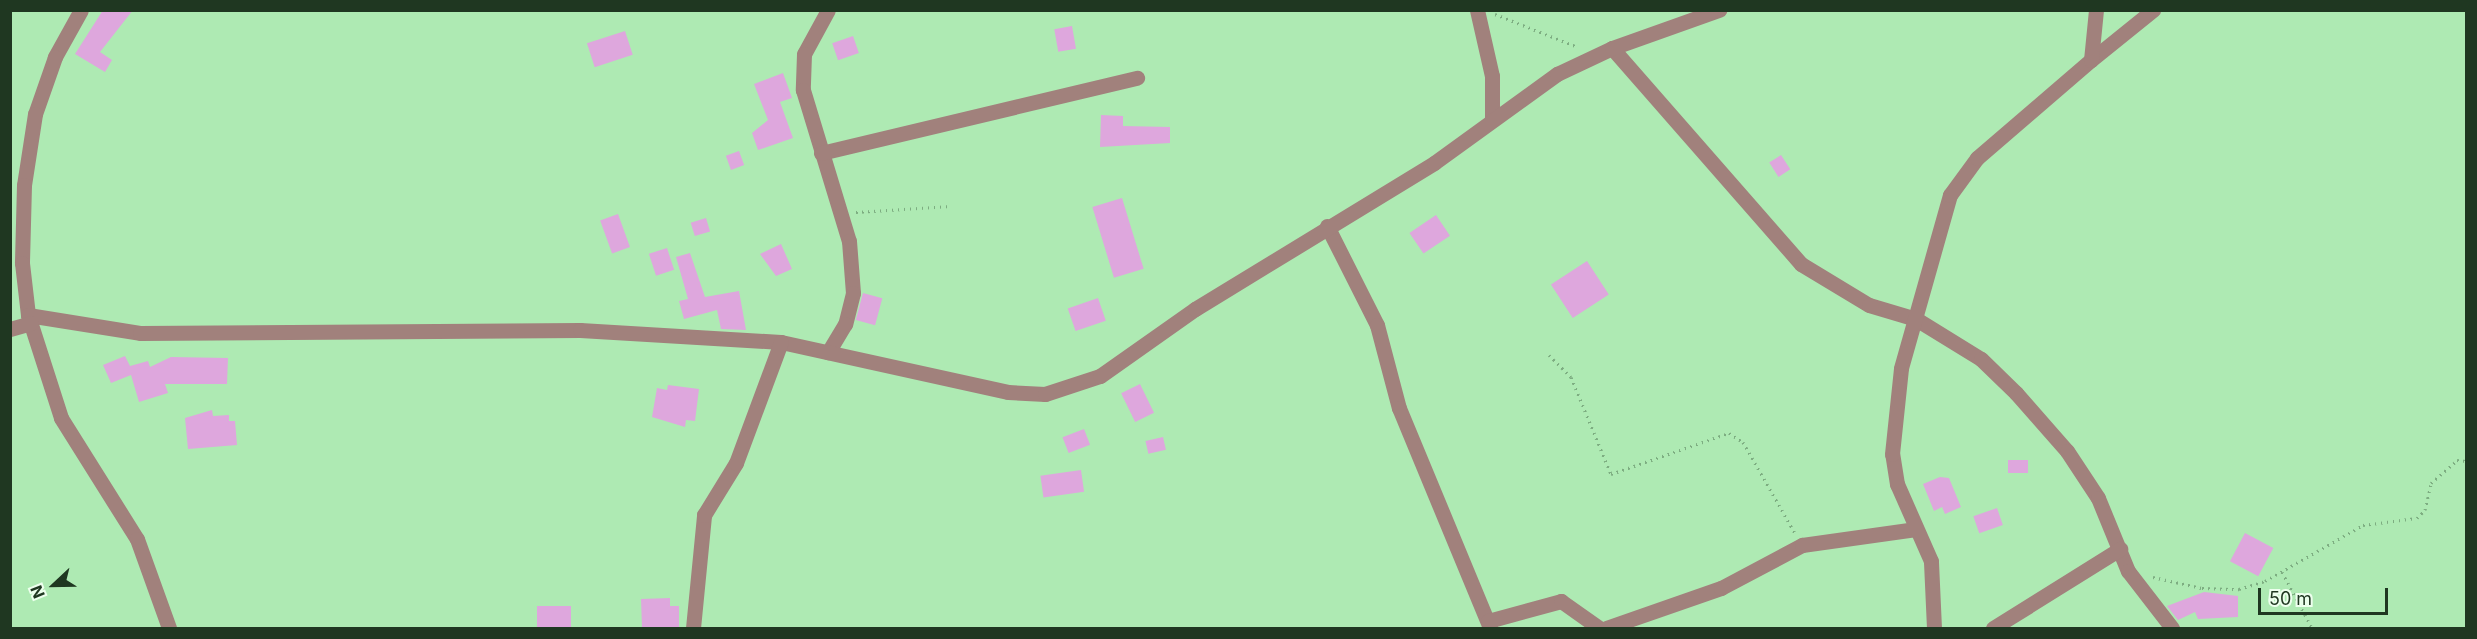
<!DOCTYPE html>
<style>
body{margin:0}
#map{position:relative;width:2477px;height:639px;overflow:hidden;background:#aeeab3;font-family:Inter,sans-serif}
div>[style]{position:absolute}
.building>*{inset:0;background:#dea7dd;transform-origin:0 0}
.path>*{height:3px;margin-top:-1.5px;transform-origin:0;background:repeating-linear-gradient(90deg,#7dad81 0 1.5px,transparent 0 6px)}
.minor>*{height:15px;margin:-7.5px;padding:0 7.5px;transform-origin:7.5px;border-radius:7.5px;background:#a1817c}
span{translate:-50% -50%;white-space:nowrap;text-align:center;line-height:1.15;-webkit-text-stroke:5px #edffee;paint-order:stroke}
.frame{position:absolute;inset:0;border:12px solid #1f3721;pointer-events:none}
.north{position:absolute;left:24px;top:555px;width:60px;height:60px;-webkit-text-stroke:4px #edffee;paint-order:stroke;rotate:248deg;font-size:16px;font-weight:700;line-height:24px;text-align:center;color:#1f3721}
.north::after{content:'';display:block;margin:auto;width:21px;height:27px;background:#1f3721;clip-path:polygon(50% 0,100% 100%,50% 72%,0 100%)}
.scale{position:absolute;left:2258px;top:588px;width:130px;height:27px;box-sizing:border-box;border:3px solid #1f3721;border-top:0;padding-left:8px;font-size:18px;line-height:21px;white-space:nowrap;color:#1f3721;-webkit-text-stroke:4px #edffee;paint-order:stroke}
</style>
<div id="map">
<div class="building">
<div style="clip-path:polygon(103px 10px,133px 10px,100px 52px,112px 60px,105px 72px,75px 54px)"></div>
<div style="left:1072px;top:26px;width:23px;height:18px;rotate:80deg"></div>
<div style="left:625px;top:31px;width:25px;height:40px;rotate:72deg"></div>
<div style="left:853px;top:36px;width:18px;height:22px;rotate:71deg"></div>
<div style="clip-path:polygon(783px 73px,792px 98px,780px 102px,793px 138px,758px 150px,752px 133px,768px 120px,754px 84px)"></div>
<div style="clip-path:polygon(1101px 115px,1123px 116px,1123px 126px,1170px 127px,1170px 143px,1100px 147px)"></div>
<div style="left:739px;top:151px;width:15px;height:14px;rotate:70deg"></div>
<div style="left:1781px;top:155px;width:17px;height:14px;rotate:57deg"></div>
<div style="left:1122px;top:198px;width:74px;height:31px;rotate:73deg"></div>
<div style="left:618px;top:214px;width:35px;height:19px;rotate:70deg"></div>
<div style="left:1436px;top:215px;width:25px;height:32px;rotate:56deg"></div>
<div style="left:706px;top:218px;width:14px;height:16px;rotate:73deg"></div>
<div style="clip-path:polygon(781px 244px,792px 269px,776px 276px,760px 254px)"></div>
<div style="left:667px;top:248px;width:23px;height:19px;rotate:72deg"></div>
<div style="clip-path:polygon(690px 253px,705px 297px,739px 291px,746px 330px,721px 329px,717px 310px,684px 319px,679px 301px,688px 299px,676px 257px)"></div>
<div style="left:1587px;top:261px;width:40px;height:43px;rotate:57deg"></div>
<div style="left:863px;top:293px;width:20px;height:28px;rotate:15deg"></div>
<div style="left:1098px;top:298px;width:24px;height:32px;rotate:71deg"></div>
<div style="clip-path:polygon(125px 356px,130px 366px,148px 361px,150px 367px,171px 357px,228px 358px,227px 384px,165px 384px,168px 393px,139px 402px,131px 375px,111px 383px,103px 365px)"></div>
<div style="left:1140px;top:384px;width:32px;height:21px;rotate:64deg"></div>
<div style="clip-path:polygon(668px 385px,699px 389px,695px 421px,686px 420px,685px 427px,652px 417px,657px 388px,667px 390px)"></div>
<div style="clip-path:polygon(212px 410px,213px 416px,229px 415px,229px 421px,235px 421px,237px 445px,188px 449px,185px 418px)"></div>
<div style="left:1084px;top:429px;width:17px;height:23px;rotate:69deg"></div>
<div style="left:1163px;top:437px;width:13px;height:18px;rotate:77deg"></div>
<div style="left:2008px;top:460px;width:20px;height:13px"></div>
<div style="left:1081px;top:470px;width:22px;height:41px;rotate:82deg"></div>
<div style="clip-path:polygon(1940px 477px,1949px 478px,1961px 507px,1945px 514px,1942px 507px,1934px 511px,1923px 484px)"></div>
<div style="left:1997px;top:508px;width:18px;height:25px;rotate:71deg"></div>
<div style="left:2245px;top:533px;width:32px;height:32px;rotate:28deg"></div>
<div style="clip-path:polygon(2204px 592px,2238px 596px,2238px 617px,2198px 619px,2195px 612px,2178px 620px,2167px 606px)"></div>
<div style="clip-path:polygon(670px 598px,670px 606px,679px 606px,679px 628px,642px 628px,641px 599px)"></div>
<div style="left:571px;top:606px;width:22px;height:34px;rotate:90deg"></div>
</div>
<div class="path">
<div style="left:1495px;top:14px;width:89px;rotate:21.7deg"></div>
<div style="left:856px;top:212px;width:95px;rotate:-3.6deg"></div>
<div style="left:1549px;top:355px;width:31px;rotate:45deg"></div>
<div style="left:1571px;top:377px;width:105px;rotate:67.6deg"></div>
<div style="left:1611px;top:474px;width:125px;rotate:-19.2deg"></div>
<div style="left:1729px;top:433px;width:17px;rotate:33deg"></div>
<div style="left:1743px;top:442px;width:105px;rotate:60.3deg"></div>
<div style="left:2282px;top:572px;width:64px;rotate:61.8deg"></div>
<div style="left:2153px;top:577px;width:50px;rotate:12.7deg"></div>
<div style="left:2202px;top:588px;width:37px;rotate:2deg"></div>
<div style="left:2239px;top:589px;width:27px;rotate:-17deg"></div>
<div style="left:2265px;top:581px;width:113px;rotate:-29.7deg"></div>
<div style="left:2363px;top:525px;width:54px;rotate:-7.4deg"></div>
<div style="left:2417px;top:518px;width:11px;rotate:-45deg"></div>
<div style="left:2425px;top:510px;width:28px;rotate:-77deg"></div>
<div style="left:2431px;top:483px;width:35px;rotate:-41deg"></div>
<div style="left:2457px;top:460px;width:9px;rotate:6deg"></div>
</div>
<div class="minor">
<div style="left:81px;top:10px;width:54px;rotate:119deg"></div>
<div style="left:55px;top:57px;width:60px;rotate:109.3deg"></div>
<div style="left:35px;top:114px;width:72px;rotate:98.8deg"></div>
<div style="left:24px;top:185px;width:78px;rotate:91.5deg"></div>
<div style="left:22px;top:263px;width:52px;rotate:83.4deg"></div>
<div style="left:28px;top:315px;width:108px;rotate:72.2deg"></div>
<div style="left:61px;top:418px;width:143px;rotate:57.9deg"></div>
<div style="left:137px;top:539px;width:95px;rotate:70.2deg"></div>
<div style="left:828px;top:10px;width:50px;rotate:118.6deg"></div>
<div style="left:804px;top:54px;width:36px;rotate:92deg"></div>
<div style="left:803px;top:90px;width:158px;rotate:73.1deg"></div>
<div style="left:849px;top:241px;width:52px;rotate:85.6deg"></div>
<div style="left:853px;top:293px;width:32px;rotate:104deg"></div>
<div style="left:845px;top:324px;width:33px;rotate:121deg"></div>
<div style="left:1477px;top:10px;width:68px;rotate:77.2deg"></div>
<div style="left:1492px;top:76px;width:41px;rotate:90deg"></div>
<div style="left:1612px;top:48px;width:287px;rotate:48.8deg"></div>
<div style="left:1801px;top:264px;width:79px;rotate:31.1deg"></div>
<div style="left:1869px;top:305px;width:49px;rotate:16.6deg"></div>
<div style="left:1916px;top:319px;width:76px;rotate:31.6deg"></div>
<div style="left:1981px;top:359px;width:49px;rotate:44.2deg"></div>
<div style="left:2016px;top:393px;width:77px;rotate:48.7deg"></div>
<div style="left:2067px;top:451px;width:56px;rotate:56.6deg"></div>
<div style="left:2098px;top:498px;width:79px;rotate:67.7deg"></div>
<div style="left:2128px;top:571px;width:72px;rotate:52.3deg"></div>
<div style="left:2091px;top:60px;width:80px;rotate:-38.9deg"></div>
<div style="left:821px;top:153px;width:325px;rotate:-13.4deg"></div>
<div style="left:1327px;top:226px;width:111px;rotate:63.2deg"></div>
<div style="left:1377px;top:325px;width:86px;rotate:75.2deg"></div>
<div style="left:1399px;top:408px;width:238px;rotate:67.5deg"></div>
<div style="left:28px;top:315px;width:113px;rotate:9.1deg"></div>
<div style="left:140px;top:333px;width:440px;rotate:-0.4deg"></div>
<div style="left:580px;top:330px;width:201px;rotate:3.4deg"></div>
<div style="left:781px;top:342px;width:232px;rotate:12.4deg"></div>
<div style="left:1008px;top:392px;width:37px;rotate:3deg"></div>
<div style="left:1045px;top:394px;width:58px;rotate:-18.1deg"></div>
<div style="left:1100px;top:376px;width:116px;rotate:-35.2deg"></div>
<div style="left:1195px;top:309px;width:280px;rotate:-31.4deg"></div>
<div style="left:1434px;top:163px;width:152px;rotate:-35.9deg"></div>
<div style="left:1557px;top:74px;width:61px;rotate:-25.3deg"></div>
<div style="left:1612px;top:48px;width:114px;rotate:-19.6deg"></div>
<div style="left:10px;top:329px;width:22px;rotate:-16deg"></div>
<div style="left:1488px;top:621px;width:76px;rotate:-15.3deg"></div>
<div style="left:1561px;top:601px;width:47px;rotate:35.4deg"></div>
<div style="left:693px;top:628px;width:114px;rotate:-84.4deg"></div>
<div style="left:704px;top:515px;width:61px;rotate:-58.4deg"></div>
<div style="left:736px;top:463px;width:129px;rotate:-69.6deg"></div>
<div style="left:1606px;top:628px;width:122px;rotate:-19.2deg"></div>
<div style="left:1721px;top:588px;width:92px;rotate:-28deg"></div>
<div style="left:1802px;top:545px;width:115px;rotate:-8deg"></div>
<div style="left:1934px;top:628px;width:67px;rotate:-92.6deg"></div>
<div style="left:1931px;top:561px;width:84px;rotate:-113.8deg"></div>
<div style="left:1897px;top:484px;width:30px;rotate:-99deg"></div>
<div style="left:1892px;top:454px;width:86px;rotate:-84deg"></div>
<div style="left:1901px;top:368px;width:180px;rotate:-74.2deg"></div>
<div style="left:1950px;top:195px;width:46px;rotate:-53.9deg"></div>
<div style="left:1977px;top:158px;width:150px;rotate:-40.7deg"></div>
<div style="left:2091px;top:60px;width:50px;rotate:-84.3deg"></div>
<div style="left:1993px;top:628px;width:150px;rotate:-31.9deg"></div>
</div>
<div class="frame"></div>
<div class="north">N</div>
<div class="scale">50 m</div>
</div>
